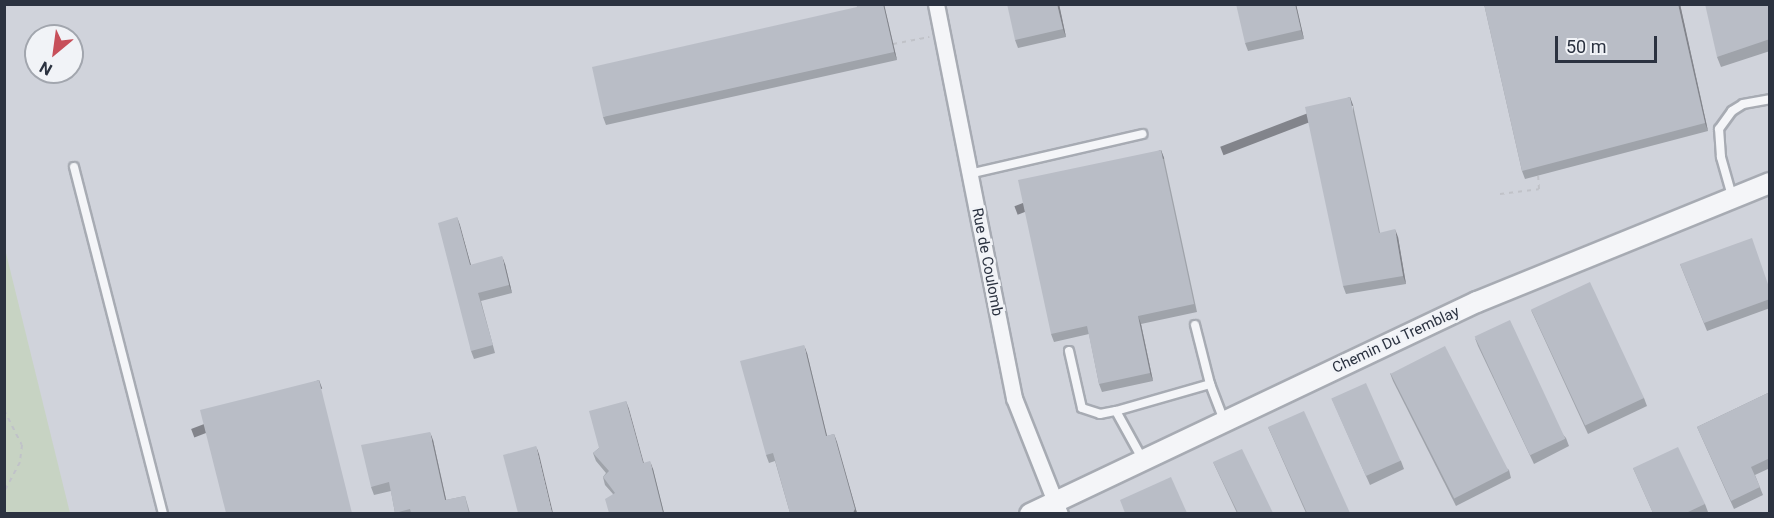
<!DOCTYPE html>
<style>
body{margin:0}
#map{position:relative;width:1774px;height:518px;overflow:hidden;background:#e2e4e9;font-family:Roboto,sans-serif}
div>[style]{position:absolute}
.built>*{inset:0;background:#d0d3db}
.green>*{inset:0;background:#c7d3c3}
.path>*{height:2px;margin-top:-1px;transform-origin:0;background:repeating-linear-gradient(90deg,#c0c2c8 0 4.5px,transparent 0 9px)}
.roads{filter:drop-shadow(2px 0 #a7abb3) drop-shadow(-2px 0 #a7abb3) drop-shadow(0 2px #a7abb3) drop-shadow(0 -2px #a7abb3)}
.service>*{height:8px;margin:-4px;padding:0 4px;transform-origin:4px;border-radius:4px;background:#f4f5f8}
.minor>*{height:15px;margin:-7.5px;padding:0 7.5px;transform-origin:7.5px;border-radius:7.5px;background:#f4f5f8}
.tertiary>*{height:20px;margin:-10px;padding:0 10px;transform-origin:10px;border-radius:10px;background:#f4f5f8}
.wall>*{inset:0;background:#9fa3aa}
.shaded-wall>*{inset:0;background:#82848b;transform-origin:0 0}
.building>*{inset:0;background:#b9bdc6;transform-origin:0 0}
span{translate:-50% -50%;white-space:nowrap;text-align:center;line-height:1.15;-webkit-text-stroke:5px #f1f3f7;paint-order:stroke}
.street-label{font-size:15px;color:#2b3240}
.frame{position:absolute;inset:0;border:6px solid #2b3240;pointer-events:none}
.north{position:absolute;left:24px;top:24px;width:60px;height:60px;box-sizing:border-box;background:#f1f3f7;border:2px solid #a2a6ae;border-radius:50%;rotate:209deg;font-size:16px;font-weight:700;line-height:24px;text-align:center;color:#2b3240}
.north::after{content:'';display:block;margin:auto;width:21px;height:27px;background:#c74f5a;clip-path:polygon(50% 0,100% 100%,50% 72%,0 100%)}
.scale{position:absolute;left:1555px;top:36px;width:102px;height:27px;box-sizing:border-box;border:3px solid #2b3240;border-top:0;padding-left:8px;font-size:18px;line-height:21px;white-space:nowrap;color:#2b3240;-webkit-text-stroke:4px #f1f3f7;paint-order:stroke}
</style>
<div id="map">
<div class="built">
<div style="clip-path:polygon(evenodd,5px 5px,1769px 5px,1769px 513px,5px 513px,5px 5px,36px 36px,72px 36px,72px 72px,36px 72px,36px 36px)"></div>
</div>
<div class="green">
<div style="clip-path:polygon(5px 249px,70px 513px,5px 513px)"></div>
</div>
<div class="path">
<div style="left:893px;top:44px;width:37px;rotate:-11deg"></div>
<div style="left:1500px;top:194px;width:39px;rotate:-7deg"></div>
<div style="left:1539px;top:189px;width:13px;rotate:-94deg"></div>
<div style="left:4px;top:410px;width:39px;rotate:63deg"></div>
<div style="left:22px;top:445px;width:17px;rotate:97deg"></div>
<div style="left:20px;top:462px;width:34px;rotate:118deg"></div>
</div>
<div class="roads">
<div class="service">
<div style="left:74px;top:167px;width:358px;rotate:75.6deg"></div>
<div style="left:969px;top:174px;width:178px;rotate:-13deg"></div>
<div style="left:1732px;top:196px;width:41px;rotate:-105.8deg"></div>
<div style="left:1721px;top:157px;width:28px;rotate:-94deg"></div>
<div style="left:1719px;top:129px;width:22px;rotate:-54deg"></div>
<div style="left:1732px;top:111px;width:13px;rotate:-32deg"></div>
<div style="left:1743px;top:104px;width:27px;rotate:-10deg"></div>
<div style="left:1195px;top:325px;width:61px;rotate:75.7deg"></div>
<div style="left:1069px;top:351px;width:58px;rotate:77.2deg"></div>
<div style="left:1082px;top:408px;width:19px;rotate:18deg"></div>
<div style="left:1100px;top:414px;width:16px;rotate:-11deg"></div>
<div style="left:1143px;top:460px;width:56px;rotate:-118.9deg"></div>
<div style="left:1116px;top:411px;width:98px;rotate:-16deg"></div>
<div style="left:1210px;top:384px;width:40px;rotate:69deg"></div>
</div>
<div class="minor">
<div style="left:936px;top:4px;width:402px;rotate:78.8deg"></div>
<div style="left:1014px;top:398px;width:125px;rotate:68.4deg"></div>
</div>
<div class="tertiary">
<div style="left:1030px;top:514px;width:495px;rotate:-25.4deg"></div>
<div style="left:1477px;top:302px;width:316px;rotate:-22.1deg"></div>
</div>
</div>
<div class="wall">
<div style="clip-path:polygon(884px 4px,897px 60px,606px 125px,603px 117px)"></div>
<div style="clip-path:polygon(1059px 4px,1066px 37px,1018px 48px,1015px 40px)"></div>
<div style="clip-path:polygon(1296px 4px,1304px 39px,1248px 51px,1245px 43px)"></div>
<div style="clip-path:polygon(1484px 4px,1680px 4px,1708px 131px,1525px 179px,1522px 171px)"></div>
<div style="clip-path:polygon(1770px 4px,1770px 51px,1721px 67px,1717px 57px)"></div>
<div style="clip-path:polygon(1353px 105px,1380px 233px,1398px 237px,1406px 284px,1346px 294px,1343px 286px)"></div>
<div style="clip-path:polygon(1161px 150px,1164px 158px,1197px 312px,1141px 324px,1153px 381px,1102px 392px,1099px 384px,1089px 334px,1054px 342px,1051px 334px)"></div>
<div style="clip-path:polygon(457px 217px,471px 265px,505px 264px,512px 293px,481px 301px,495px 353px,474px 359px,471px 351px)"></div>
<div style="clip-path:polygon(1680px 264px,1770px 289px,1770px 308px,1707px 331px)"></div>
<div style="clip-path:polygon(1531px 310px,1644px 398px,1647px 406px,1588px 434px)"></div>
<div style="clip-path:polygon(1475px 338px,1566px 438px,1569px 446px,1534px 464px,1478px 346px)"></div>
<div style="clip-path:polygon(807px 353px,827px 436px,834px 434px,857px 513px,790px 513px,775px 461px,769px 463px,766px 455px)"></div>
<div style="clip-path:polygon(1390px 373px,1509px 470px,1511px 478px,1456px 506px,1393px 381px)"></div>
<div style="clip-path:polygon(1770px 392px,1770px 468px,1755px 475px,1763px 495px,1734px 509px,1697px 427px)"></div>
<div style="clip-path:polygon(1332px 399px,1401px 461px,1404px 469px,1370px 485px)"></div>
<div style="clip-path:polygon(626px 401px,643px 463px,653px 469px,664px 513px,609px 513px,613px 494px,605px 485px,603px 477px,606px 473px,596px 461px,593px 453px,599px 448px)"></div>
<div style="clip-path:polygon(1268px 427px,1350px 513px,1306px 513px)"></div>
<div style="clip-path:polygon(433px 440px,446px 500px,465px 496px,470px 513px,395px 513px,391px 491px,374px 495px,371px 487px)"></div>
<div style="clip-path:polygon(1213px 462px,1273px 513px,1237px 513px)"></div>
<div style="clip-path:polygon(1633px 468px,1705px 504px,1708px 512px,1705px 513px,1653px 513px)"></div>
</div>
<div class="shaded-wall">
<div style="clip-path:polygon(883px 4px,884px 4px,897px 60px,894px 52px)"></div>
<div style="clip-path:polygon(1057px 4px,1059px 4px,1066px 37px,1063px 29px)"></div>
<div style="clip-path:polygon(1295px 4px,1296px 4px,1304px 39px,1301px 30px)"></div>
<div style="clip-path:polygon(1678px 4px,1680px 4px,1708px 131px,1705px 123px)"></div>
<div style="left:1350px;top:97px;width:9px;height:139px;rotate:69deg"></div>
<div style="left:1161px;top:150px;width:9px;height:157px;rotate:69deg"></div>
<div style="clip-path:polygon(457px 217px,460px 225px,473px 273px,470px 265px)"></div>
<div style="clip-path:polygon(1395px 229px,1398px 237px,1406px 284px,1403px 276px)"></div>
<div style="clip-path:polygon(502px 256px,505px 264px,512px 293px,509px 285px)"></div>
<div style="clip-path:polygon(1138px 316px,1141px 324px,1153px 381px,1150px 373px)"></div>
<div style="clip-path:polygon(804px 345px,807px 353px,829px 444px,826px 436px)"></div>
<div style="left:319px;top:380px;width:9px;height:137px;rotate:69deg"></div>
<div style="clip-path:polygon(626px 401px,629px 409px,646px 471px,643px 463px)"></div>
<div style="clip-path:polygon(430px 432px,433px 440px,448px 508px,445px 500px)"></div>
<div style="clip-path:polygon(834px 434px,837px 442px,857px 513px,853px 513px)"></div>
<div style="clip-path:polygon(536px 446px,539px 454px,553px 513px,552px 513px)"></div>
<div style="clip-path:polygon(650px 461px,653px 469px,664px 513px,663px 513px)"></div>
</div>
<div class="building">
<div style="clip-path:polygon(856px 4px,883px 4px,894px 52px,603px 117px,592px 67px,857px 7px)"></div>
<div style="clip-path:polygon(1007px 4px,1057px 4px,1063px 29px,1015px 40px)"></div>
<div style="clip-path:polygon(1236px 4px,1295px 4px,1301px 30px,1245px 43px)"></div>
<div style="clip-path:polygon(1484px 4px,1678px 4px,1705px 123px,1522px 171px)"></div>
<div style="clip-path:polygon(1705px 4px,1769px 4px,1770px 39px,1717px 57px)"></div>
<div style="clip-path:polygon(1350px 97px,1379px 233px,1395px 229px,1403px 276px,1343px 286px,1305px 107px)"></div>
<div style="clip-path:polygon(1161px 150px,1194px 304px,1138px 316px,1150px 373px,1099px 384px,1087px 326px,1051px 334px,1018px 180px)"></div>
<div style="clip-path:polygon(457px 217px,470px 265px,502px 256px,509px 285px,478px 293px,493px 345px,471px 351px,438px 223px)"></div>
<div style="clip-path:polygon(1752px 238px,1770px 290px,1770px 299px,1704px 323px,1680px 264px)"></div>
<div style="left:1590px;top:282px;width:128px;height:65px;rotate:65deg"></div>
<div style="left:1510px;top:320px;width:131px;height:39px;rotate:65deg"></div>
<div style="clip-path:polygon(804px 345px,826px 436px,834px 434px,855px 509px,853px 513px,790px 513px,773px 453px,766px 455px,740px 361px)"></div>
<div style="left:1445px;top:346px;width:140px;height:61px;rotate:63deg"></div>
<div style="clip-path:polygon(319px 380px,352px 513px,226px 513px,200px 410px)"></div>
<div style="left:1366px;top:383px;width:85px;height:38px;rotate:66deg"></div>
<div style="clip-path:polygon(1770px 392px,1770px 458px,1751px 467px,1760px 487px,1731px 501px,1697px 427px)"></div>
<div style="clip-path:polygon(626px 401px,643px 463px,650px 461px,663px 513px,609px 513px,605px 499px,615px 493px,603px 477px,609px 471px,593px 453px,599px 448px,589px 411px)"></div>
<div style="clip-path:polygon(1304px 411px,1350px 513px,1307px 513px,1268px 427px)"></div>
<div style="clip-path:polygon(430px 432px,445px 500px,465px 496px,469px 513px,411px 513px,410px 509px,395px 513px,389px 482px,371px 487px,361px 445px)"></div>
<div style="clip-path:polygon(536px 446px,552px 513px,518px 513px,503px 455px)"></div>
<div style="clip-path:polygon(1678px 447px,1705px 504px,1686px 513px,1653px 513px,1633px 468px)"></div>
<div style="clip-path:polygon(1242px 449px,1273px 513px,1238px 513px,1213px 462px)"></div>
<div style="clip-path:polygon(1171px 477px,1187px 513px,1125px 513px,1120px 500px)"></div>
</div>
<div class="street-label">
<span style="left:987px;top:262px;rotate:79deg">Rue de Coulomb</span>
<span style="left:1396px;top:340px;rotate:-25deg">Chemin Du Tremblay</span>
</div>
<div class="frame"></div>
<div class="north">N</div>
<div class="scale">50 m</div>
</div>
